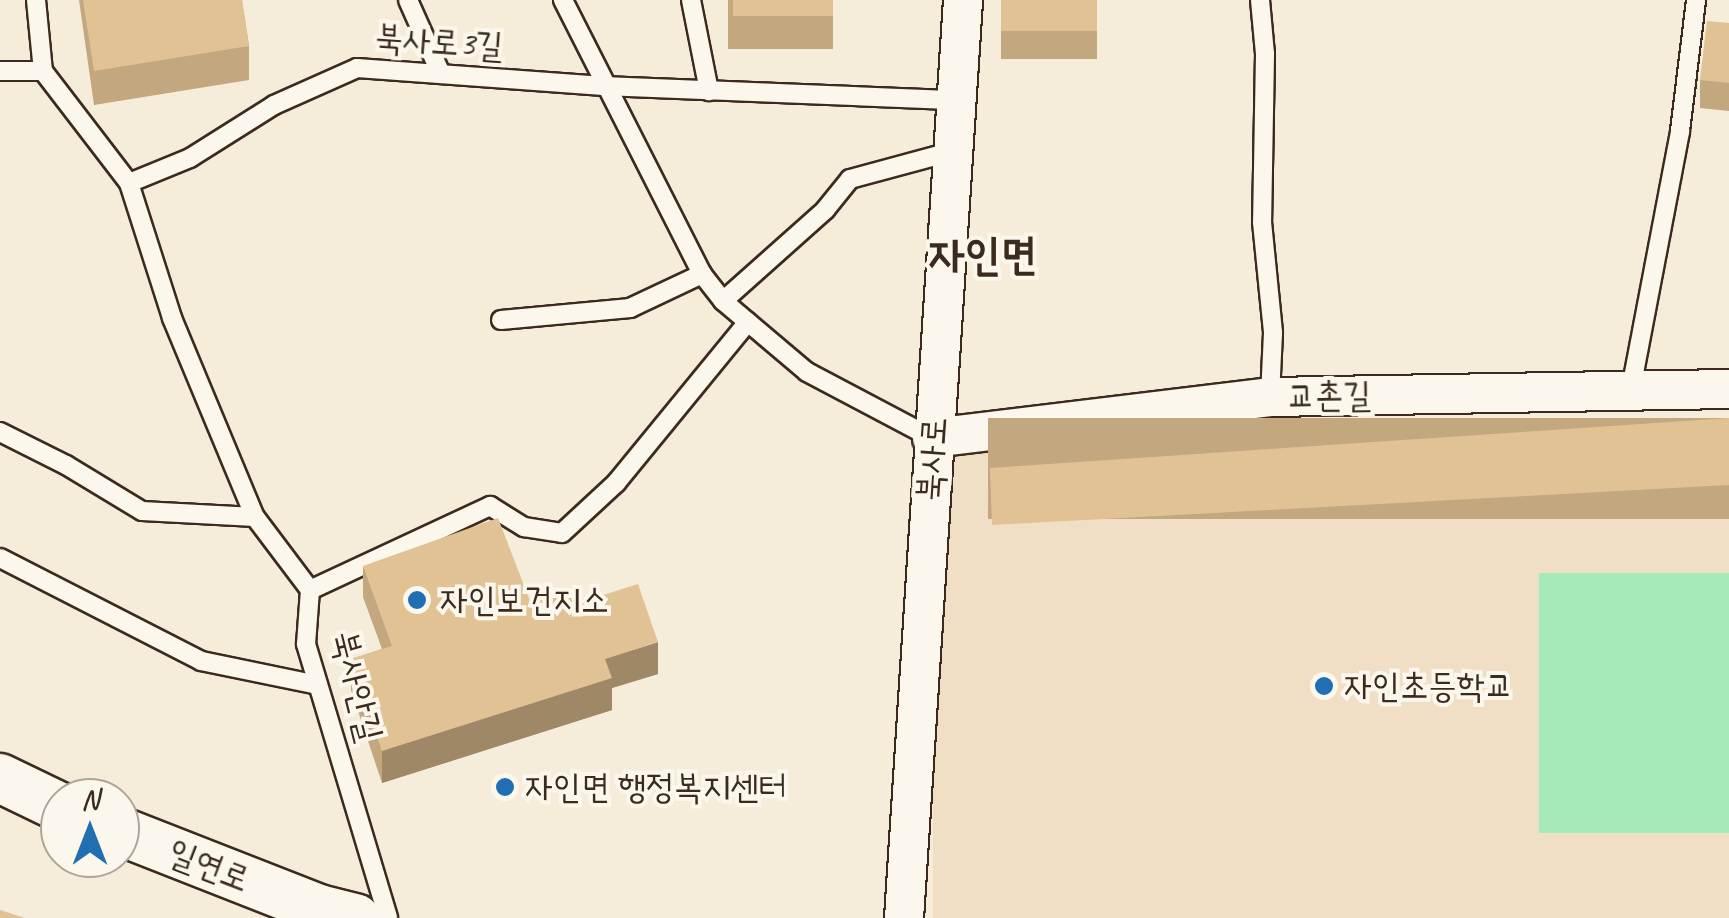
<!DOCTYPE html>
<meta charset="utf-8">
<style>
body{margin:0}
#map{position:relative;width:1729px;height:918px;overflow:hidden;background:#f6ecda;font-family:Caveat,"Poor Story",sans-serif}
div>[style]{position:absolute}
.built>*{inset:0;background:#f0dfc5;transform-origin:0 0}
.green>*{inset:0;background:#a6ebb7;transform-origin:0 0}
.roads{filter:drop-shadow(2px 0 #3b2a1e) drop-shadow(-2px 0 #3b2a1e) drop-shadow(0 2px #3b2a1e) drop-shadow(0 -2px #3b2a1e)}
.service>*{height:18px;margin:-9px;padding:0 9px;transform-origin:9px;border-radius:9px;background:#fbf7ec}
.minor>*{height:38px;margin:-19px;padding:0 19px;transform-origin:19px;border-radius:19px;background:#fbf7ec}
.tertiary>*{height:48px;margin:-24px;padding:0 24px;transform-origin:24px;border-radius:24px;background:#fbf7ec}
.wall>*{inset:0;background:#c2a77f;transform-origin:0 0}
.shaded-wall>*{inset:0;background:#9e8868}
.building>*{inset:0;background:#e1c294;transform-origin:0 0}
.dots>*{width:28px;height:28px;translate:-50% -50%;box-sizing:border-box;border:5px solid #fbf7ec;border-radius:50%}
span{translate:-50% -50%;white-space:nowrap;text-align:center;line-height:1.15;-webkit-text-stroke:8px #fbf7ec;paint-order:stroke}
.street-label{font-size:35px;color:#3b2a1e}
.poi-label{font-size:35px;color:#3b2a1e}
.left{translate:0 -50%;text-align:left}
.district-label{font-size:45px;color:#3b2a1e;font-weight:700}
.north{position:absolute;left:40px;top:778px;width:100px;height:100px;box-sizing:border-box;background:#fbf7ec;border:2px solid #aea59a;border-radius:50%;rotate:0deg;font-size:28px;font-weight:700;line-height:40px;text-align:center;color:#3b2a1e}
.north::after{content:'';display:block;margin:auto;width:35px;height:45px;background:#1f6fb2;clip-path:polygon(50% 0,100% 100%,50% 72%,0 100%)}
</style>
<div id="map">
<div class="built">
<div style="left:1729px;top:422px;width:496px;height:796px;rotate:90deg"></div>
</div>
<div class="green">
<div style="left:1729px;top:573px;width:260px;height:190px;rotate:90deg"></div>
</div>
<div class="roads">
<div class="service">
<div style="left:36px;top:0;width:71px;rotate:84.4deg"></div>
<div style="left:408px;top:0;width:81px;rotate:66deg"></div>
<div style="left:563px;top:0;width:307px;rotate:63.1deg"></div>
<div style="left:702px;top:274px;width:34px;rotate:52deg"></div>
<div style="left:723px;top:301px;width:110px;rotate:40.2deg"></div>
<div style="left:807px;top:372px;width:141px;rotate:27.8deg"></div>
<div style="left:691px;top:0;width:93px;rotate:78.8deg"></div>
<div style="left:1260px;top:0;width:54px;rotate:84.7deg"></div>
<div style="left:1265px;top:54px;width:168px;rotate:91deg"></div>
<div style="left:1262px;top:222px;width:112px;rotate:84.3deg"></div>
<div style="left:1273px;top:333px;width:64px;rotate:92.7deg"></div>
<div style="left:0;top:71px;width:43px"></div>
<div style="left:43px;top:71px;width:141px;rotate:52.5deg"></div>
<div style="left:129px;top:183px;width:66px;rotate:-22.3deg"></div>
<div style="left:190px;top:158px;width:99px;rotate:-32.2deg"></div>
<div style="left:274px;top:105px;width:91px;rotate:-24deg"></div>
<div style="left:357px;top:68px;width:247px;rotate:4.2deg"></div>
<div style="left:603px;top:86px;width:353px;rotate:2.3deg"></div>
<div style="left:129px;top:183px;width:142px;rotate:72.3deg"></div>
<div style="left:172px;top:318px;width:216px;rotate:67.4deg"></div>
<div style="left:255px;top:517px;width:91px;rotate:53deg"></div>
<div style="left:310px;top:590px;width:54px;rotate:94.2deg"></div>
<div style="left:306px;top:644px;width:286px;rotate:73.3deg"></div>
<div style="left:723px;top:301px;width:137px;rotate:-41.7deg"></div>
<div style="left:825px;top:210px;width:40px;rotate:-51deg"></div>
<div style="left:850px;top:179px;width:108px;rotate:-15.1deg"></div>
<div style="left:501px;top:320px;width:130px;rotate:-5.3deg"></div>
<div style="left:630px;top:308px;width:80px;rotate:-25.3deg"></div>
<div style="left:1630px;top:394px;width:268px;rotate:-79.2deg"></div>
<div style="left:1680px;top:131px;width:132px;rotate:-83deg"></div>
<div style="left:0;top:432px;width:74px;rotate:26.6deg"></div>
<div style="left:66px;top:465px;width:89px;rotate:31.2deg"></div>
<div style="left:142px;top:511px;width:113px;rotate:3deg"></div>
<div style="left:0;top:558px;width:226px;rotate:27.1deg"></div>
<div style="left:201px;top:661px;width:119px;rotate:11.6deg"></div>
<div style="left:310px;top:590px;width:199px;rotate:-25deg"></div>
<div style="left:490px;top:506px;width:40px;rotate:32deg"></div>
<div style="left:524px;top:527px;width:38px;rotate:9deg"></div>
<div style="left:562px;top:533px;width:74px;rotate:-42.8deg"></div>
<div style="left:616px;top:483px;width:208px;rotate:-50.7deg"></div>
</div>
<div class="minor">
<div style="left:932px;top:438px;width:340px;rotate:-6.9deg"></div>
<div style="left:1270px;top:397px;width:459px;rotate:-1deg"></div>
<div style="left:904px;top:918px;width:920px;rotate:-86.32deg"></div>
</div>
<div class="tertiary">
<div style="left:0;top:778px;width:67px;rotate:25.8deg"></div>
<div style="left:120px;top:831px;width:214px;rotate:21.4deg"></div>
<div style="left:319px;top:909px;width:38px;rotate:14deg"></div>
</div>
</div>
<div class="wall">
<div style="clip-path:polygon(79px 0,242px 0,249px 46px,249px 80px,94px 105px)"></div>
<div style="left:728px;top:0;width:105px;height:49px"></div>
<div style="left:1001px;top:0;width:96px;height:59px"></div>
<div style="clip-path:polygon(1729px 23px,1729px 111px,1700px 108px,1700px 80px)"></div>
<div style="left:1729px;top:418px;width:101px;height:741px;rotate:90deg"></div>
<div style="clip-path:polygon(363px 566px,530px 601px,584px 601px,658px 674px,612px 688px,612px 710px,382px 783px,351px 690px,351px 659px,382px 649px,363px 597px)"></div>
</div>
<div class="shaded-wall">
<div style="clip-path:polygon(658px 642px,658px 674px,612px 688px,612px 710px,382px 783px,382px 751px,605px 659px)"></div>
</div>
<div class="building">
<div style="clip-path:polygon(83px 0,242px 0,249px 46px,94px 71px)"></div>
<div style="left:733px;top:0;width:100px;height:16px"></div>
<div style="left:1001px;top:0;width:96px;height:31px"></div>
<div style="clip-path:polygon(1707px 21px,1729px 23px,1729px 83px,1700px 80px)"></div>
<div style="clip-path:polygon(1729px 418px,1729px 485px,992px 525px,990px 468px)"></div>
<div style="clip-path:polygon(498px 518px,530px 601px,578px 585px,584px 601px,638px 584px,658px 642px,605px 659px,612px 678px,382px 751px,351px 659px,392px 646px,363px 566px)"></div>
<div style="clip-path:polygon(0 910px,25px 918px,0 918px)"></div>
</div>
<div class="dots">
<div style="left:417px;top:600px;background:#1f6fb2"></div>
<div style="left:1324px;top:686px;background:#1f6fb2"></div>
<div style="left:505px;top:787px;background:#1f6fb2"></div>
</div>
<div class="street-label">
<span style="left:439px;top:42px;rotate:4deg">북사로3길</span>
<span style="left:1329px;top:396px;rotate:-1deg">교촌길</span>
<span style="left:932px;top:459px;rotate:-86deg">북사로</span>
<span style="left:357px;top:686px;rotate:76deg">북사안길</span>
<span style="left:209px;top:866px;rotate:21deg">일연로</span>
</div>
<div class="poi-label">
<span class="left" style="left:440px;top:600px">자인보건지소</span>
<span class="left" style="left:1344px;top:686px">자인초등학교</span>
<span class="left" style="left:525px;top:787px">자인면 행정복지센터</span>
</div>
<div class="district-label">
<span style="left:983px;top:255px">자인면</span>
</div>
<div class="north">N</div>
</div>
